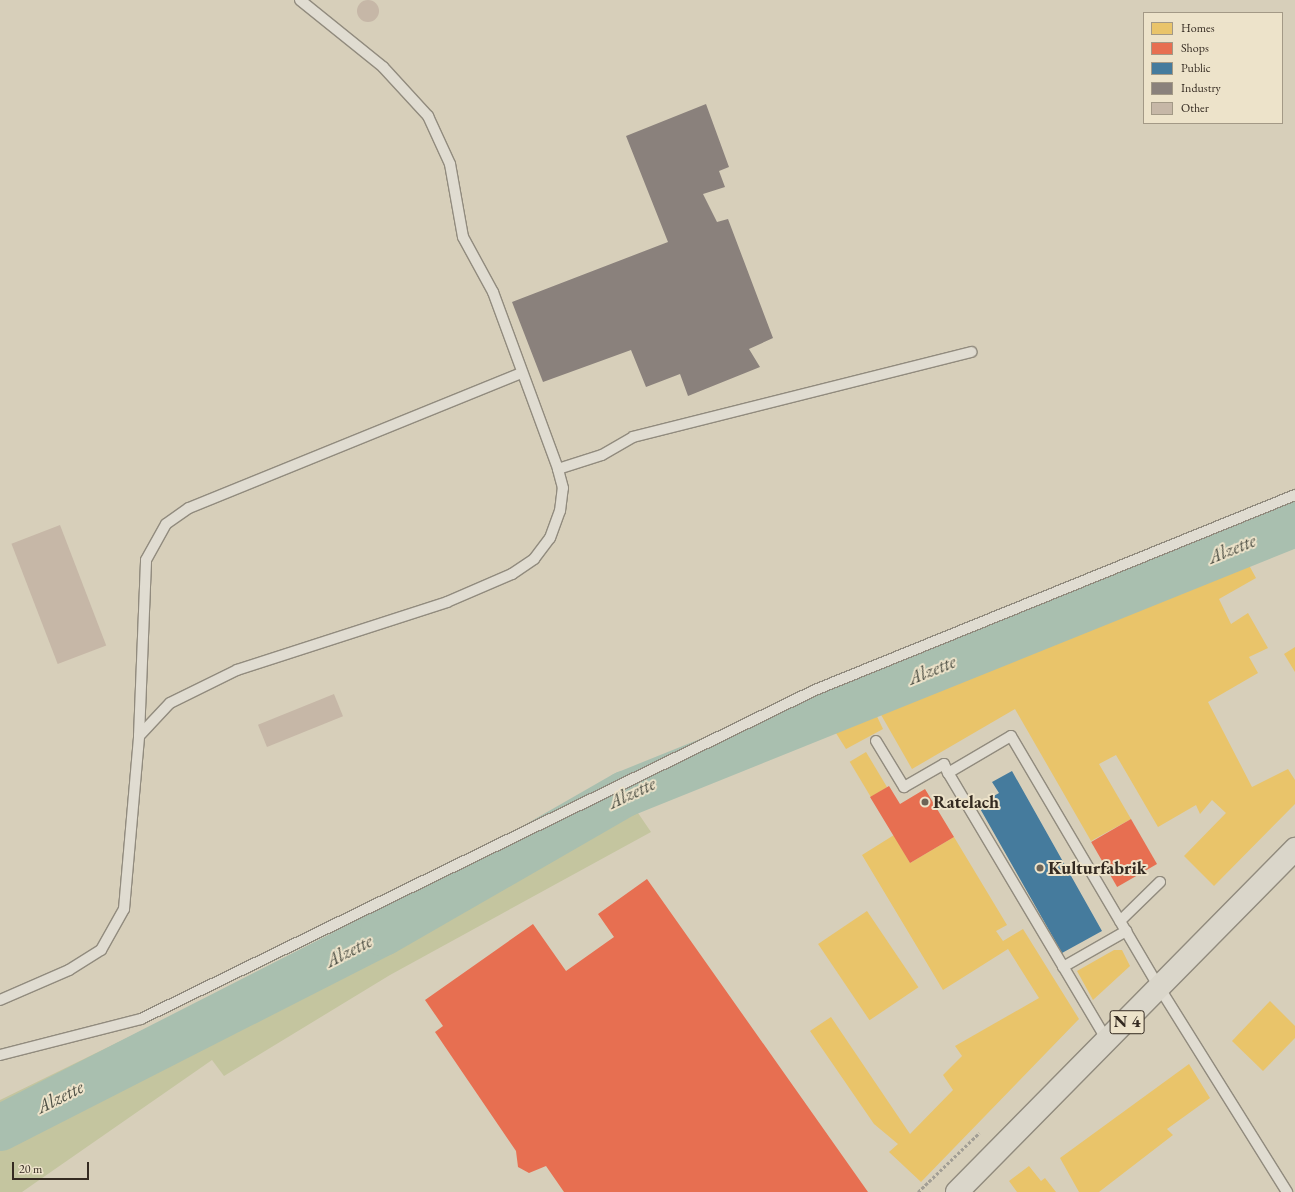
<!DOCTYPE html>
<style>
body{margin:0}
#map{position:relative;width:1295px;height:1192px;overflow:hidden;background:#d7cfba;font-family:"EB Garamond",serif}
div>[style]{position:absolute}
.green>*{inset:0;background:#c4c59f}
.homes>*{inset:0;background:#e9c46a;transform-origin:0 0}
.shops>*{inset:0;background:#e76f51;transform-origin:0 0}
.public>*{inset:0;background:#457b9d}
.industry>*{inset:0;background:#8a817c}
.river>*{height:46px;margin:-23px;padding:0 23px;transform-origin:23px;border-radius:23px;background:#a9bfaf}
.building>*{inset:0;background:#c6b7a7;transform-origin:0 0}
.round{border-radius:50%}
.path>*{height:2.5px;margin-top:-1.25px;transform-origin:0;background:repeating-linear-gradient(90deg,#a39f95 0 3px,transparent 0 5px)}
.roads{filter:drop-shadow(1px 0 #918b7e) drop-shadow(-1px 0 #918b7e) drop-shadow(0 1px #918b7e) drop-shadow(0 -1px #918b7e)}
.service>*{height:10px;margin:-5px;padding:0 5px;transform-origin:5px;border-radius:5px;background:#e0dcd1}
.primary>*{height:22px;margin:-11px;padding:0 11px;transform-origin:11px;border-radius:11px;background:#dad6ca}
.dots>*{width:11px;height:11px;translate:-50% -50%;box-sizing:border-box;border:2px solid #ede3ca;border-radius:50%}
span{translate:-50% -50%;white-space:nowrap;text-align:center;line-height:1.15;-webkit-text-stroke:4px #ede3ca;paint-order:stroke}
.shield-label span{padding:1px 3px;background:#ede3ca;border:1px solid;border-radius:3px;-webkit-text-stroke-width:0}
.shield-label{font-size:17px;color:#342a21;font-weight:700}
.poi-label{font-size:18px;color:#342a21;font-weight:700}
.left{translate:0 -50%;text-align:left}
.water-label{font-size:19px;color:#4c4e43;font-style:italic}
.legend{position:absolute;left:1143px;top:12px;width:140px;height:112px;box-sizing:border-box;background:#ede3ca;border:1px solid #a39986;margin:0;padding:5px 7px;list-style:none;font-size:12px;color:#342a21}
.legend li{display:flex;align-items:center;gap:8px;height:20px}
.legend b{width:20px;border:1px solid #a39986}
.scale{position:absolute;left:12px;top:1162px;width:77px;height:18px;box-sizing:border-box;border:2px solid #342a21;border-top:0;padding-left:5px;font-size:12px;line-height:14px;white-space:nowrap;color:#342a21;-webkit-text-stroke:3px #ede3ca;paint-order:stroke}
</style>
<div id="map">
<div class="green">
<div style="clip-path:polygon(625px 794px,651px 832px,390px 975px,224px 1076px,212px 1060px,22px 1192px,0 1192px,0 1100px)"></div>
</div>
<div class="homes">
<div style="clip-path:polygon(1244px 556px,1256px 578px,1219px 599px,1231px 624px,1248px 613px,1268px 648px,1249px 657px,1258px 673px,1208px 702px,1252px 787px,1288px 769px,1295px 780px,1295px 804px,1214px 886px,1184px 856px,1226px 813px,1212px 800px,1200px 814px,1196px 805px,1158px 827px,1116px 755px,1099px 764px,1131px 819px,1091px 841px,1015px 709px,912px 769px,876px 706px,1056px 632px,1091px 624px,1145px 604px)"></div>
<div style="clip-path:polygon(1295px 647px,1295px 672px,1284px 654px)"></div>
<div style="clip-path:polygon(872px 706px,883px 729px,846px 749px,829px 722px)"></div>
<div style="left:866px;top:752px;width:41px;height:19px;rotate:59deg"></div>
<div style="clip-path:polygon(894px 835px,910px 863px,954px 837px,1007px 925px,996px 931px,1003px 941px,1023px 929px,1079px 1019px,921px 1182px,889px 1152px,898px 1144px,874px 1124px,810px 1031px,831px 1017px,910px 1134px,953px 1090px,943px 1075px,962px 1056px,955px 1046px,1039px 998px,1008px 949px,943px 990px,862px 855px)"></div>
<div style="left:867px;top:911px;width:92px;height:59px;rotate:56deg"></div>
<div style="clip-path:polygon(1114px 950px,1122px 950px,1130px 966px,1093px 1000px,1077px 971px)"></div>
<div style="clip-path:polygon(1270px 1001px,1295px 1026px,1295px 1038px,1263px 1071px,1232px 1041px)"></div>
<div style="clip-path:polygon(1189px 1064px,1210px 1098px,1167px 1129px,1173px 1135px,1099px 1192px,1079px 1192px,1060px 1158px)"></div>
<div style="clip-path:polygon(1029px 1166px,1041px 1181px,1045px 1178px,1056px 1192px,1017px 1192px,1009px 1181px)"></div>
</div>
<div class="shops">
<div style="clip-path:polygon(889px 786px,900px 804px,925px 789px,954px 837px,910px 863px,870px 797px)"></div>
<div style="left:1131px;top:819px;width:52px;height:46px;rotate:60deg"></div>
<div style="clip-path:polygon(647px 879px,868px 1192px,564px 1192px,546px 1166px,529px 1173px,518px 1167px,516px 1151px,435px 1032px,443px 1026px,425px 1000px,533px 924px,566px 971px,614px 937px,598px 914px)"></div>
</div>
<div class="public">
<div style="clip-path:polygon(1012px 771px,1102px 931px,1062px 953px,978px 805px,999px 793px,992px 782px)"></div>
</div>
<div class="industry">
<div style="clip-path:polygon(706px 104px,729px 167px,719px 171px,725px 187px,703px 194px,717px 222px,728px 219px,773px 338px,749px 349px,760px 367px,688px 396px,680px 374px,646px 387px,631px 350px,543px 382px,512px 302px,668px 242px,626px 136px)"></div>
</div>
<div class="river">
<div style="left:0;top:1128px;width:430px;rotate:-27deg"></div>
<div style="left:383px;top:933px;width:279px;rotate:-29.9deg"></div>
<div style="left:625px;top:794px;width:722px;rotate:-21.95deg"></div>
</div>
<div class="building">
<div class="round" style="left:357px;top:0;width:22px;height:22px"></div>
<div style="left:60px;top:525px;width:129px;height:52px;rotate:69deg"></div>
<div style="left:334px;top:694px;width:24px;height:82px;rotate:68deg"></div>
</div>
<div class="path">
<div style="left:918px;top:1192px;width:85px;rotate:-44deg"></div>
</div>
<div class="roads">
<div class="service">
<div style="left:300px;top:0;width:107px;rotate:38.9deg"></div>
<div style="left:383px;top:67px;width:67px;rotate:47.4deg"></div>
<div style="left:428px;top:116px;width:53px;rotate:65.4deg"></div>
<div style="left:450px;top:164px;width:74px;rotate:79.9deg"></div>
<div style="left:463px;top:237px;width:63px;rotate:61.4deg"></div>
<div style="left:493px;top:292px;width:189px;rotate:69.8deg"></div>
<div style="left:558px;top:469px;width:46px;rotate:-17.7deg"></div>
<div style="left:602px;top:455px;width:36px;rotate:-30deg"></div>
<div style="left:633px;top:437px;width:349px;rotate:-14.1deg"></div>
<div style="left:139px;top:736px;width:45px;rotate:-46.8deg"></div>
<div style="left:170px;top:703px;width:75px;rotate:-26.2deg"></div>
<div style="left:237px;top:670px;width:221px;rotate:-17.9deg"></div>
<div style="left:447px;top:602px;width:71px;rotate:-23.3deg"></div>
<div style="left:512px;top:574px;width:27px;rotate:-34deg"></div>
<div style="left:534px;top:559px;width:26px;rotate:-53deg"></div>
<div style="left:550px;top:538px;width:29px;rotate:-70deg"></div>
<div style="left:560px;top:511px;width:23px;rotate:-83deg"></div>
<div style="left:563px;top:488px;width:20px;rotate:-105deg"></div>
<div style="left:876px;top:741px;width:54px;rotate:58.7deg"></div>
<div style="left:904px;top:787px;width:46px;rotate:-29.9deg"></div>
<div style="left:944px;top:764px;width:10px;rotate:66deg"></div>
<div style="left:1120px;top:921px;width:56px;rotate:-44.3deg"></div>
<div style="left:1063px;top:967px;width:73px;rotate:-29.7deg"></div>
<div style="left:0;top:1000px;width:75px;rotate:-23.5deg"></div>
<div style="left:69px;top:970px;width:38px;rotate:-32deg"></div>
<div style="left:101px;top:950px;width:47px;rotate:-60.7deg"></div>
<div style="left:124px;top:909px;width:174px;rotate:-85deg"></div>
<div style="left:139px;top:736px;width:176px;rotate:-87.7deg"></div>
<div style="left:146px;top:560px;width:41px;rotate:-60.9deg"></div>
<div style="left:166px;top:524px;width:28px;rotate:-35deg"></div>
<div style="left:189px;top:508px;width:358px;rotate:-22.1deg"></div>
<div style="left:1108px;top:1042px;width:313px;rotate:-120.7deg"></div>
<div style="left:948px;top:773px;width:73px;rotate:-30.4deg"></div>
<div style="left:1011px;top:736px;width:291px;rotate:59.5deg"></div>
<div style="left:1159px;top:987px;width:242px;rotate:58deg"></div>
<div style="left:0;top:1055px;width:146px;rotate:-14.3deg"></div>
<div style="left:141px;top:1019px;width:750px;rotate:-26.02deg"></div>
<div style="left:815px;top:690px;width:518px;rotate:-22.11deg"></div>
</div>
<div class="primary">
<div style="left:957px;top:1192px;width:482px;rotate:-45.4deg"></div>
</div>
</div>
<div class="dots">
<div style="left:925px;top:802px;background:#6d6457"></div>
<div style="left:1040px;top:868px;background:#6d6457"></div>
</div>
<div class="shield-label">
<span style="left:1127px;top:1022px">N 4</span>
</div>
<div class="poi-label">
<span class="left" style="left:933px;top:802px">Ratelach</span>
<span class="left" style="left:1048px;top:868px">Kulturfabrik</span>
</div>
<div class="water-label">
<span style="left:1232px;top:549px;rotate:-22deg">Alzette</span>
<span style="left:932px;top:670px;rotate:-22deg">Alzette</span>
<span style="left:632px;top:793px;rotate:-25deg">Alzette</span>
<span style="left:349px;top:951px;rotate:-27deg">Alzette</span>
<span style="left:60px;top:1097px;rotate:-27deg">Alzette</span>
</div>
<ul class="legend">
<li><b style="height:11px;background:#e9c46a"></b>Homes</li>
<li><b style="height:11px;background:#e76f51"></b>Shops</li>
<li><b style="height:11px;background:#457b9d"></b>Public</li>
<li><b style="height:11px;background:#8a817c"></b>Industry</li>
<li><b style="height:11px;background:#c6b7a7"></b>Other</li>
</ul>
<div class="scale">20 m</div>
</div>
